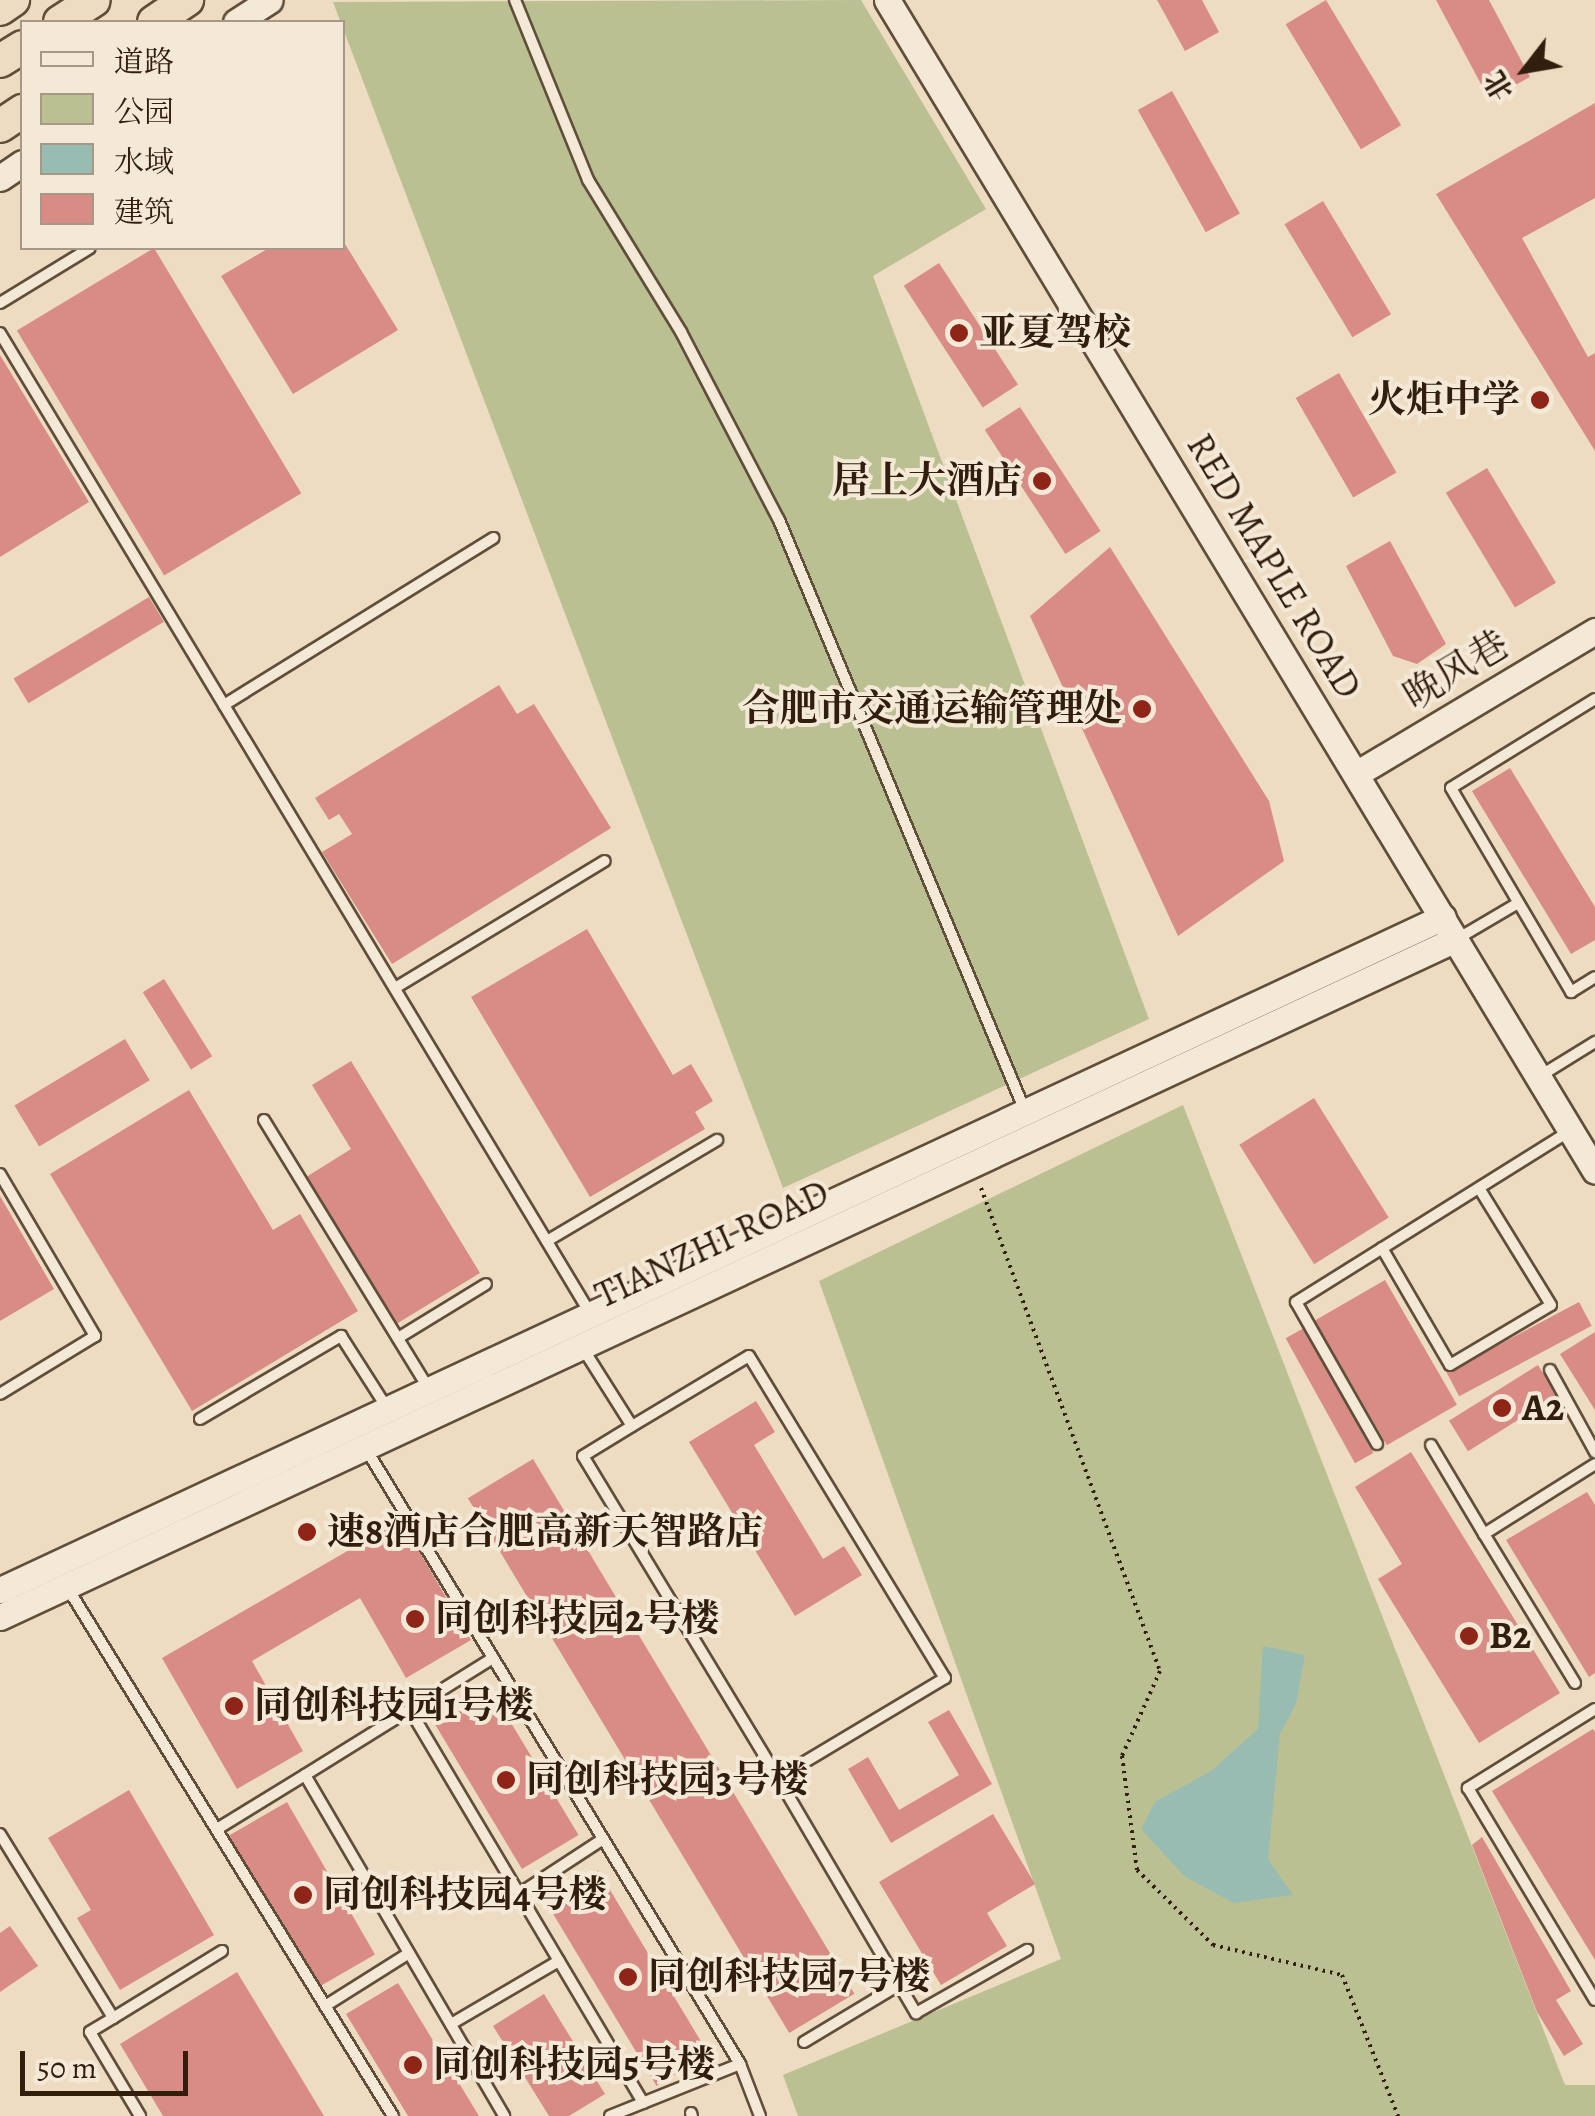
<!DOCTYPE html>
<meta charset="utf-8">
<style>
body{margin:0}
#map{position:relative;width:1595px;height:2116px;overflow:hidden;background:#eedcc2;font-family:Alegreya,"Noto Serif SC",serif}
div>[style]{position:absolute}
.green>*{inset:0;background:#bac092}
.water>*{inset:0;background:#99bcb2}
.building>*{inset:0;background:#d88c85;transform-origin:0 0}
.path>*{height:4px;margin-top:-2px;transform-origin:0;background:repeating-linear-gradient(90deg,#311e0d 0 2.5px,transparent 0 7.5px)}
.roads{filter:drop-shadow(2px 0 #604e3a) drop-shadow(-2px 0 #604e3a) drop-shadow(0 2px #604e3a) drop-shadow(0 -2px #604e3a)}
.service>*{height:10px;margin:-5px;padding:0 5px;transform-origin:5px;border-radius:5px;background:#f4e8d7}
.tertiary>*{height:25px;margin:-12.5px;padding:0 12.5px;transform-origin:12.5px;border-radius:12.5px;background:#f4e8d7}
.trunk>*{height:32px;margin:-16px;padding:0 16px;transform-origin:16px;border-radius:16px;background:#eedcc2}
.dots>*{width:28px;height:28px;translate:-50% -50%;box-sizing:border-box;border:5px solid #f4e8d7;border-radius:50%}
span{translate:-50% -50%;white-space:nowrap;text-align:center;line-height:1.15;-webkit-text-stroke:8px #f4e8d7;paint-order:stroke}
.poi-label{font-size:38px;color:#311e0d;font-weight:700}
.left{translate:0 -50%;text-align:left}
.right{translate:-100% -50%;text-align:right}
.street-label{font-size:38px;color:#311e0d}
.legend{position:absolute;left:20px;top:20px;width:325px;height:230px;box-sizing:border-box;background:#f4e8d7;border:2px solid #a69786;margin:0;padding:12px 18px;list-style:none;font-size:30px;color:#311e0d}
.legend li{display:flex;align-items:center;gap:20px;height:50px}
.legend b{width:50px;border:2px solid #a69786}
.north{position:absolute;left:1475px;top:20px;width:100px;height:100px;-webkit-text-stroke:8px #f4e8d7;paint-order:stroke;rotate:239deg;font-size:28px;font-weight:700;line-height:40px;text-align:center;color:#311e0d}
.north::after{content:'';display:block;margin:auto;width:35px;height:45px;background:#311e0d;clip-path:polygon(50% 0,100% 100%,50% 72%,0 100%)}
.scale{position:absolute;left:20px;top:2051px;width:168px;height:45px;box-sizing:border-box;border:5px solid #311e0d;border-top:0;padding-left:12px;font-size:30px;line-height:35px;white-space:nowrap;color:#311e0d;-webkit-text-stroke:8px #f4e8d7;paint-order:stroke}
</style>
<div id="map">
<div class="green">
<div style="clip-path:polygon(861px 0,986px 209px,873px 276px,1149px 1019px,783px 1188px,333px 2px)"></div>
<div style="clip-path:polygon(1183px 1105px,1565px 2085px,1595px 2085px,1595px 2116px,798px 2116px,783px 2075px,1061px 1959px,819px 1281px)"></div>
</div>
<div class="water">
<div style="clip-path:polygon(1263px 1646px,1305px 1655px,1296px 1704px,1280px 1734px,1268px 1859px,1293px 1895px,1234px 1903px,1184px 1876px,1141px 1829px,1155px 1802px,1211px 1771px,1258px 1729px)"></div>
</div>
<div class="building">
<div style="clip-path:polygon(1157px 0,1202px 0,1219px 32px,1185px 51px)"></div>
<div style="left:1326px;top:0;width:146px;height:47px;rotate:59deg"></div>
<div style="clip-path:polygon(1436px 0,1489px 0,1530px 77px,1489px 99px)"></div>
<div style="left:1172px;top:91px;width:140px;height:39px;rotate:61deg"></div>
<div style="clip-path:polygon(1595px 103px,1595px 198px,1522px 238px,1588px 357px,1595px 353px,1595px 451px,1436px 194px)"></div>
<div style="left:1323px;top:201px;width:132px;height:45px;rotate:59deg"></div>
<div style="clip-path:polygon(342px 239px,398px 330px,293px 394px,221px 276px,269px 248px,342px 248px)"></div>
<div style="left:154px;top:248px;width:286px;height:160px;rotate:59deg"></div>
<div style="left:939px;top:263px;width:145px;height:42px;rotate:57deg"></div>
<div style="clip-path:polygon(0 355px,89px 502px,0 557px)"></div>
<div style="left:1339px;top:373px;width:115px;height:50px;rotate:60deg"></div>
<div style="left:1020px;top:407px;width:148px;height:42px;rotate:57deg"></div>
<div style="left:1487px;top:468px;width:134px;height:48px;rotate:59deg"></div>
<div style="clip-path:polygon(1390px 541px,1446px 644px,1417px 664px,1393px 656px,1346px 566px)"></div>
<div style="clip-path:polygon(1110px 547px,1269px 801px,1284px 861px,1178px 936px,1030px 616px)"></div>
<div style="left:149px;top:597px;width:29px;height:158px;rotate:59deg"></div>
<div style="clip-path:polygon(499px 685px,517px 714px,534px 704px,611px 828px,392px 964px,322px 852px,352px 834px,339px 814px,329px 820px,315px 798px)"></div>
<div style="clip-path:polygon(1510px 768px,1595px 907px,1595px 940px,1571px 954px,1472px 791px)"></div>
<div style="clip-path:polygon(587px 929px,673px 1075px,691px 1064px,713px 1101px,695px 1112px,705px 1129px,590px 1197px,471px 997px)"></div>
<div style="left:164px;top:979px;width:91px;height:25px;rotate:58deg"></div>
<div style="left:125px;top:1039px;width:48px;height:129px;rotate:59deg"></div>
<div style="clip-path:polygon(351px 1061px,480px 1273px,393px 1326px,303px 1179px,351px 1149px,312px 1085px)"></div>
<div style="clip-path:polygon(189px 1090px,273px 1230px,300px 1214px,358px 1311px,192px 1411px,50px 1174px)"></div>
<div style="left:1314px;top:1098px;width:141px;height:88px;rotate:58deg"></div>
<div style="clip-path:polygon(0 1196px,54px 1289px,0 1321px)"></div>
<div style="left:1385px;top:1280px;width:144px;height:81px;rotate:60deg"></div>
<div style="left:1579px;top:1302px;width:27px;height:150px;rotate:62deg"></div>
<div style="left:1304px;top:1328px;width:143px;height:21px;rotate:61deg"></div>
<div style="clip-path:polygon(1595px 1332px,1595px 1410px,1560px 1354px)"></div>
<div style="left:1538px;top:1365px;width:36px;height:105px;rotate:58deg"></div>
<div style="clip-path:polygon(756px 1401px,775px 1432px,754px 1445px,823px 1559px,844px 1546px,862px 1575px,795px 1616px,689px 1442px)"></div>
<div style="clip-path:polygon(1411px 1452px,1560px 1693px,1479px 1743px,1378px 1579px,1402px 1564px,1355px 1487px)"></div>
<div style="left:533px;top:1459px;width:624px;height:76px;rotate:59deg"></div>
<div style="clip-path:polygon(1587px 1492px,1595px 1505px,1595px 1673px,1589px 1677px,1506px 1540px)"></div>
<div style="clip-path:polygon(401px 1520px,471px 1640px,406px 1678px,360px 1598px,252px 1661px,303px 1751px,237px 1789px,162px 1658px)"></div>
<div style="left:492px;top:1691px;width:168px;height:66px;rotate:59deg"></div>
<div style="clip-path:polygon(949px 1710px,992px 1784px,891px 1843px,848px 1769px,868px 1757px,899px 1810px,959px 1775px,928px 1722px)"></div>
<div style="clip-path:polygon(1593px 1729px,1595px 1732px,1595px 1960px,1492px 1791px)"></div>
<div style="clip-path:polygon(129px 1790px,214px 1935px,120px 1990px,77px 1918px,91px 1910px,48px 1838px)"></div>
<div style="left:287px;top:1802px;width:176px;height:69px;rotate:60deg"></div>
<div style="clip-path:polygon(993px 1814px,1035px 1884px,987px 1913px,1007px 1946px,941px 1985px,879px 1882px)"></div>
<div style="clip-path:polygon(1482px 1837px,1571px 1991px,1556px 2000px,1583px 2044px,1564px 2056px,1537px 2012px,1472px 1845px)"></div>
<div style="left:598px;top:1870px;width:215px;height:61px;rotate:59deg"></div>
<div style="clip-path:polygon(10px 1926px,38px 1966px,0 1992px,0 1933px)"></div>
<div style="clip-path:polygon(237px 1972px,288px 2056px,324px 2116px,163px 2116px,120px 2044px)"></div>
<div style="clip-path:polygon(398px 1983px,479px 2116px,408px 2116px,346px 2014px)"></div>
<div style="clip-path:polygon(544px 1994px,605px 2094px,569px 2116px,549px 2116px,493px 2026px)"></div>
</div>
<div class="path">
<div style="left:981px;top:1188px;width:515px;rotate:69.67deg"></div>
<div style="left:1160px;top:1671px;width:93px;rotate:114.1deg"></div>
<div style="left:1122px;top:1756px;width:115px;rotate:82.5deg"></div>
<div style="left:1137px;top:1870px;width:107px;rotate:44.6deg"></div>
<div style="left:1213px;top:1945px;width:132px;rotate:13.1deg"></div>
<div style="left:1342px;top:1975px;width:152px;rotate:68.3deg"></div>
</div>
<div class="roads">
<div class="service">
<div style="left:515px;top:0;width:194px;rotate:67.9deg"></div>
<div style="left:588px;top:180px;width:178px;rotate:58.5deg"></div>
<div style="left:681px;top:332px;width:212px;rotate:62.5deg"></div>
<div style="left:779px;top:520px;width:640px;rotate:67.4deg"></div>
<div style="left:0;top:303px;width:105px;rotate:-31.4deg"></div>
<div style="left:0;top:333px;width:1144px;rotate:58.95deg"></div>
<div style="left:1595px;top:699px;width:169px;rotate:148.3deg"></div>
<div style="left:1451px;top:788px;width:237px;rotate:59.5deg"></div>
<div style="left:1571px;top:992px;width:28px;rotate:-32deg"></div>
<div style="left:224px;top:705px;width:317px;rotate:-31.8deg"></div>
<div style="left:1457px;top:939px;width:71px;rotate:-30.5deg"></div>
<div style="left:395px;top:988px;width:245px;rotate:-31.2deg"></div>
<div style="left:1540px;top:1076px;width:65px;rotate:-31.7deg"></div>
<div style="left:264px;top:1120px;width:316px;rotate:58.5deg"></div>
<div style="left:0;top:1174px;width:188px;rotate:59.6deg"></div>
<div style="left:95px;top:1336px;width:111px;rotate:148.6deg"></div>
<div style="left:547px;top:1241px;width:198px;rotate:-30.7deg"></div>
<div style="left:1382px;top:1248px;width:135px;rotate:59.8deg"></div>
<div style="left:1450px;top:1365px;width:117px;rotate:-30.7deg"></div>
<div style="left:1551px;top:1305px;width:137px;rotate:-121.6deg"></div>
<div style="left:398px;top:1338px;width:103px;rotate:-31.5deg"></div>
<div style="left:582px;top:1347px;width:93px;rotate:57.7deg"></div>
<div style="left:632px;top:1426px;width:136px;rotate:-30.9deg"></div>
<div style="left:749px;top:1356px;width:377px;rotate:58.7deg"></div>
<div style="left:945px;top:1678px;width:195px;rotate:149.1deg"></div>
<div style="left:778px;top:1778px;width:376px;rotate:-121.2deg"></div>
<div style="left:583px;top:1456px;width:57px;rotate:-31.5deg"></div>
<div style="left:1550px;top:1370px;width:94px;rotate:61.2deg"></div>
<div style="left:200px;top:1419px;width:164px;rotate:-30.5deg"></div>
<div style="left:341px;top:1336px;width:85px;rotate:57.4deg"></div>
<div style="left:1377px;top:1444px;width:163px;rotate:-119.7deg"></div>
<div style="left:1296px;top:1302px;width:323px;rotate:-32deg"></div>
<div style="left:1431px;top:1445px;width:104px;rotate:59.2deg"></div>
<div style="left:366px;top:1449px;width:720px;rotate:58.69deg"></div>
<div style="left:740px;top:2064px;width:140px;rotate:158.2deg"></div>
<div style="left:67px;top:1587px;width:621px;rotate:58.36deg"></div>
<div style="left:493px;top:1658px;width:221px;rotate:148.1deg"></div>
<div style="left:305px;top:1775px;width:395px;rotate:59.7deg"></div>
<div style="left:1575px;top:1683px;width:175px;rotate:-121.4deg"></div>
<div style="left:1484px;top:1534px;width:131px;rotate:-32.2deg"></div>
<div style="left:1595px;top:1709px;width:150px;rotate:148.1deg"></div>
<div style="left:1468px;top:1788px;width:247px;rotate:59.1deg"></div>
<div style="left:410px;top:1710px;width:457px;rotate:59.3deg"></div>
<div style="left:778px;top:1778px;width:273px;rotate:59.6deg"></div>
<div style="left:916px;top:2013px;width:128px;rotate:-29.6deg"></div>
<div style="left:217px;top:1829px;width:103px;rotate:-31.5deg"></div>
<div style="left:0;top:1834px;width:216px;rotate:58.4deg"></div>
<div style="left:113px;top:2018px;width:27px;rotate:149deg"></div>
<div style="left:90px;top:2032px;width:98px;rotate:59.2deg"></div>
<div style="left:519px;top:1894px;width:100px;rotate:-33.2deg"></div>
<div style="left:325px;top:2006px;width:99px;rotate:-32.2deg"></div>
<div style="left:113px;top:2018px;width:128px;rotate:-31.6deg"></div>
<div style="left:451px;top:2024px;width:125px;rotate:-30.3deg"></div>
<div style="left:804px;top:2042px;width:111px;rotate:-31deg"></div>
<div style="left:740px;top:2064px;width:56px;rotate:69deg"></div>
<div style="left:691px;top:2113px;width:3px;rotate:72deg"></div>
</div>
<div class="tertiary">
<div style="left:887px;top:0;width:1368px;rotate:58.84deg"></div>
<div style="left:236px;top:22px;width:40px;rotate:-32.9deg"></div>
<div style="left:0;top:178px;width:27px;rotate:-34deg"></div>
<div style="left:1356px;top:774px;width:279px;rotate:-30.9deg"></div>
<div style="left:0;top:1590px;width:1592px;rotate:-25deg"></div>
<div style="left:0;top:1617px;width:1606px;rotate:-24.97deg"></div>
</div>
<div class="trunk">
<div style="left:0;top:9px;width:16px;rotate:-35deg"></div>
<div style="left:60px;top:22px;width:40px;rotate:-32.9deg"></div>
<div style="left:154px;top:22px;width:40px;rotate:-34deg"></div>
<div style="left:0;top:61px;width:26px;rotate:-32deg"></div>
<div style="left:0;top:126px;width:27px;rotate:-34deg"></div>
</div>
</div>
<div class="dots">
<div style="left:959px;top:333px;background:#8f2418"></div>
<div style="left:1540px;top:400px;background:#8f2418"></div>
<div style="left:1042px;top:481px;background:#8f2418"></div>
<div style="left:1142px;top:709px;background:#8f2418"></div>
<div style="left:1502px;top:1408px;background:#8f2418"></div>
<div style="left:307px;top:1532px;background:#8f2418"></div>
<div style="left:415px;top:1619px;background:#8f2418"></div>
<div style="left:1469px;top:1636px;background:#8f2418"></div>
<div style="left:234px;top:1706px;background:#8f2418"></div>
<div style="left:506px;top:1780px;background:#8f2418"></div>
<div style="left:303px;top:1895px;background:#8f2418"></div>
<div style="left:628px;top:1977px;background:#8f2418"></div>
<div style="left:413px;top:2065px;background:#8f2418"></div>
</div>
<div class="poi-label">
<span class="left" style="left:979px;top:333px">亚夏驾校</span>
<span class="right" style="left:1520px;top:400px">火炬中学</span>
<span class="right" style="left:1022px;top:481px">居上大酒店</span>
<span class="right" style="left:1122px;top:709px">合肥市交通运输管理处</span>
<span class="left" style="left:1522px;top:1408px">A2</span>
<span class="left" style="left:327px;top:1532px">速8酒店合肥高新天智路店</span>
<span class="left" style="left:435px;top:1619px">同创科技园2号楼</span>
<span class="left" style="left:1489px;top:1636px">B2</span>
<span class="left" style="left:254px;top:1706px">同创科技园1号楼</span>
<span class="left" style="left:526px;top:1780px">同创科技园3号楼</span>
<span class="left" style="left:323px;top:1895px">同创科技园4号楼</span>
<span class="left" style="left:648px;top:1977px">同创科技园7号楼</span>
<span class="left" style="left:433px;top:2065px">同创科技园5号楼</span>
</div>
<div class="street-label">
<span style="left:1274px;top:566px;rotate:59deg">RED MAPLE ROAD</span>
<span style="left:1456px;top:670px;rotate:-31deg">晚风巷</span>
<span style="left:712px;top:1244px;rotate:-25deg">TIANZHI ROAD</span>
</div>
<ul class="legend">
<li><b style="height:12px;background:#f4e8d7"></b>道路</li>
<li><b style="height:28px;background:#bac092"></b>公园</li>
<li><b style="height:28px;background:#99bcb2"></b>水域</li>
<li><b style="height:28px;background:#d88c85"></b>建筑</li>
</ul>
<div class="north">北</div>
<div class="scale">50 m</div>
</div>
